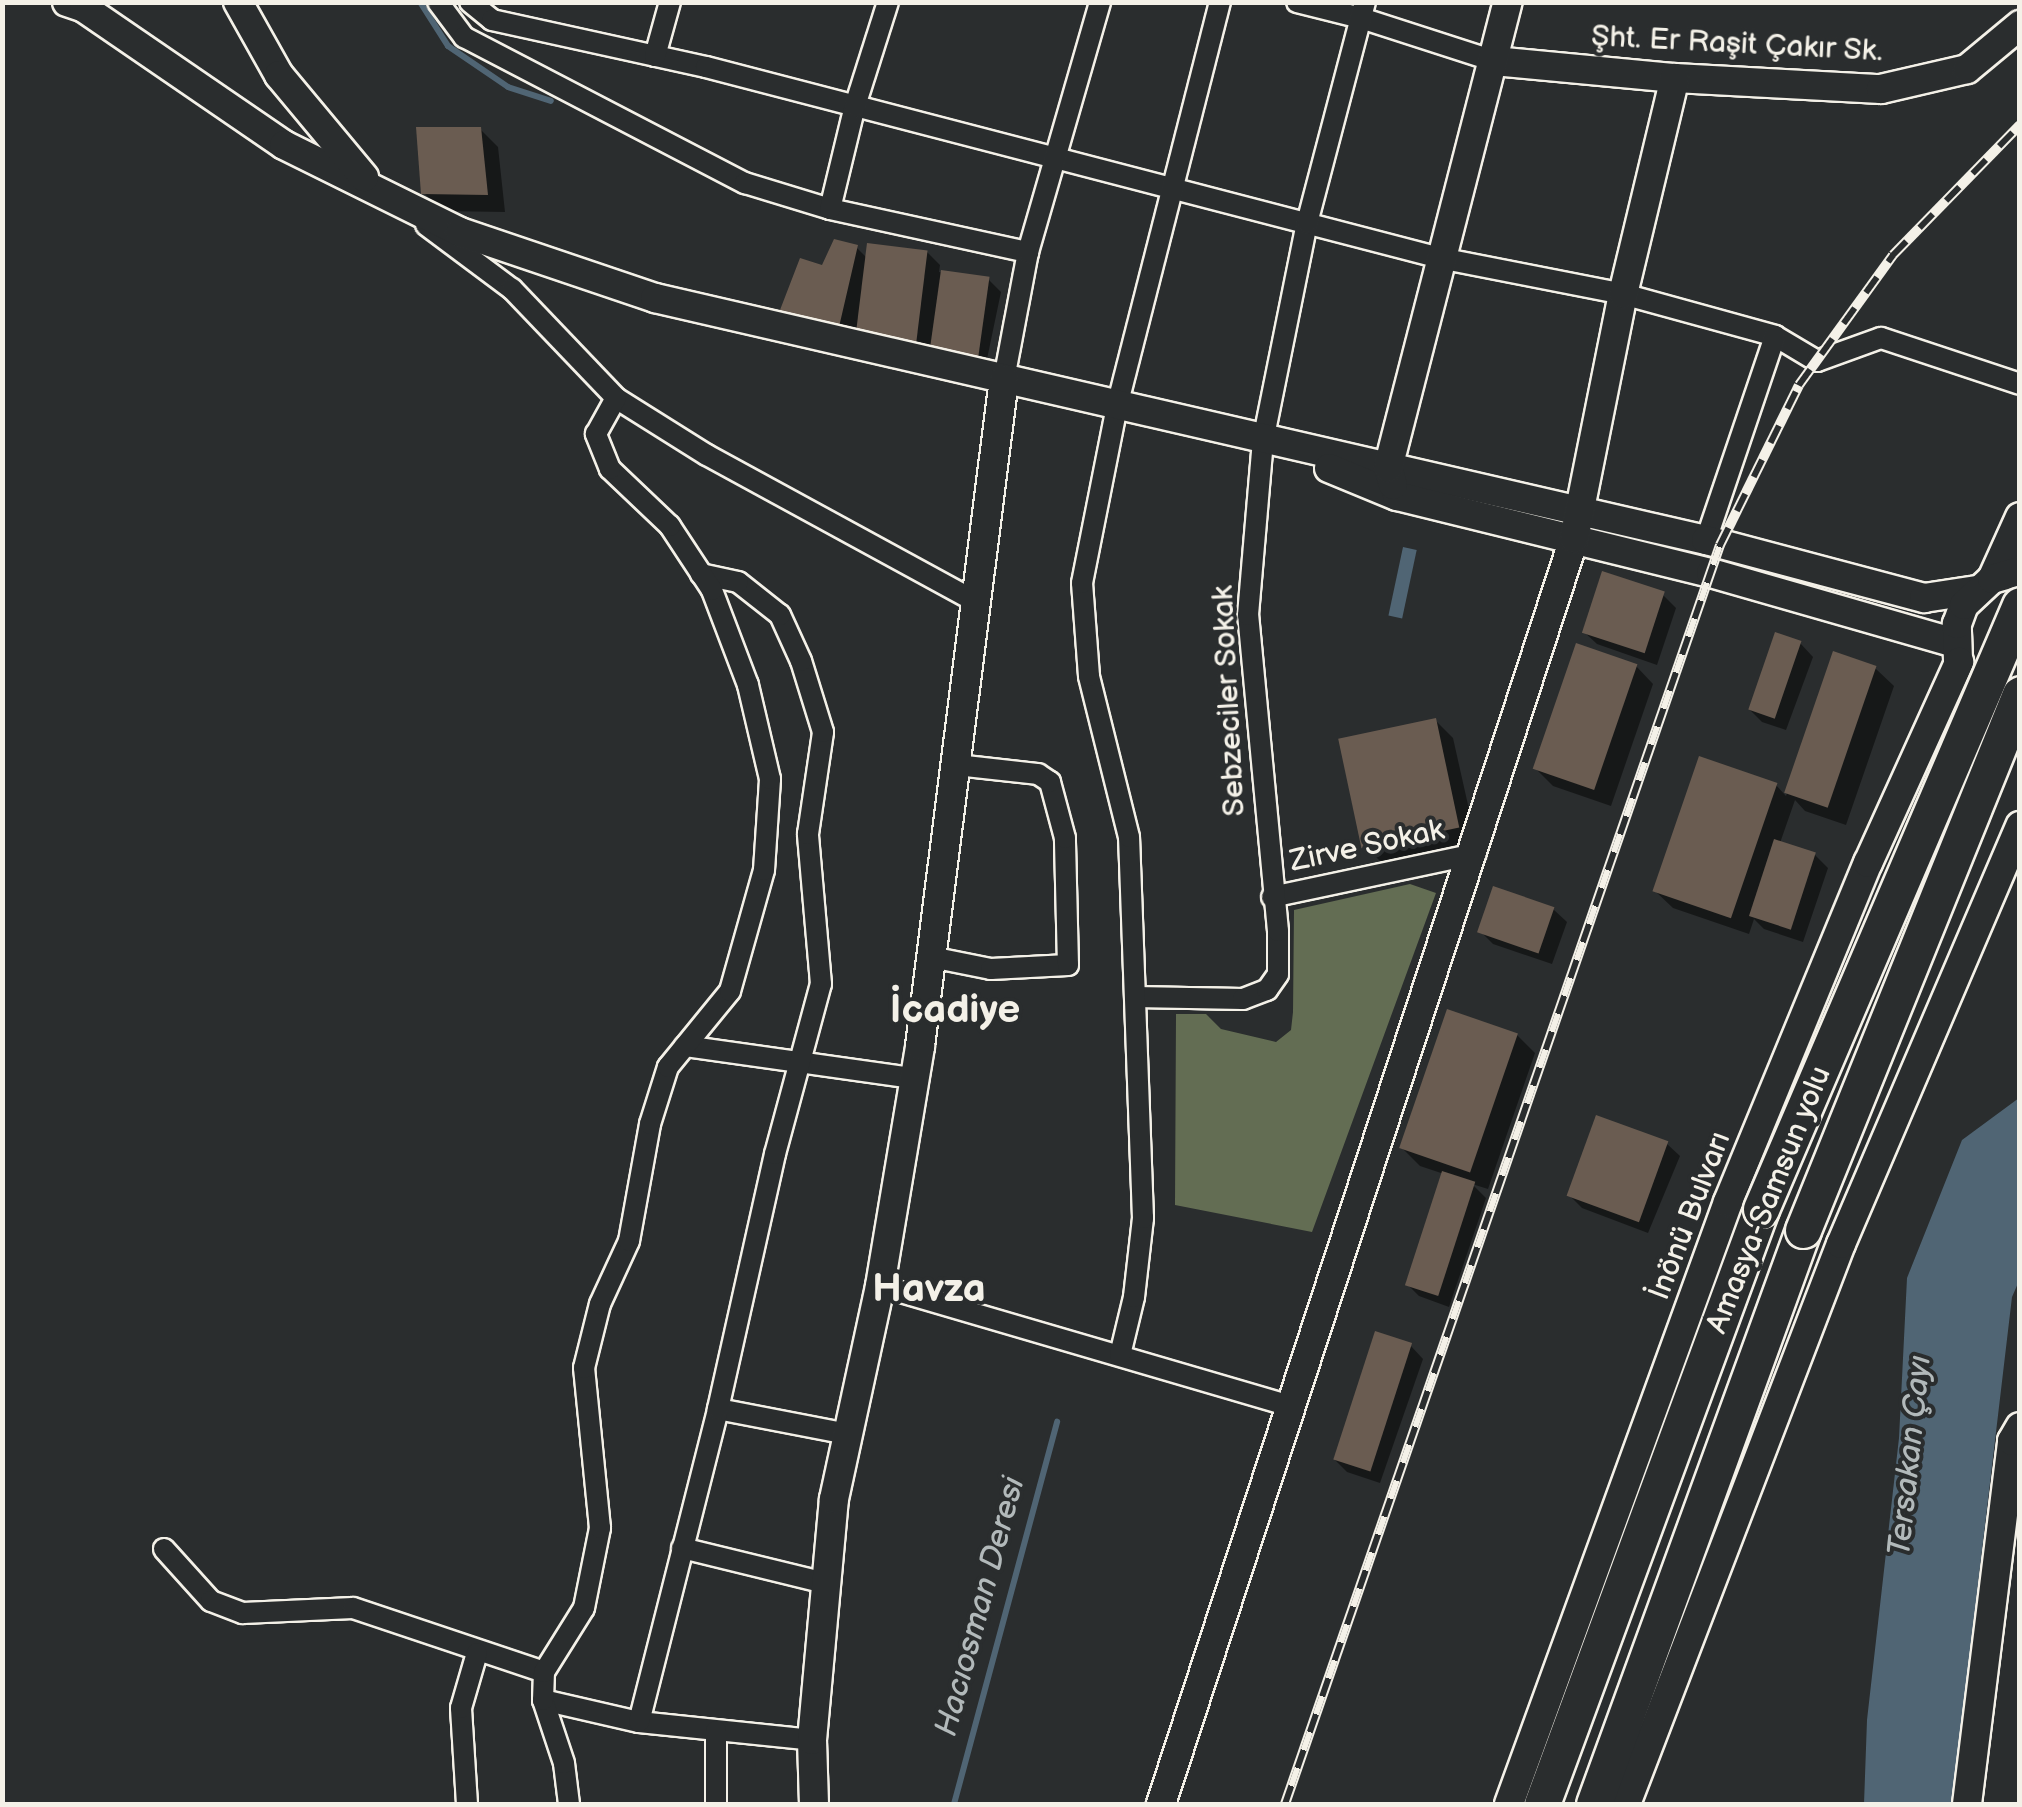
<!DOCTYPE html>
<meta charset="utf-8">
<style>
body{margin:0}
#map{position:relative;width:2022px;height:1807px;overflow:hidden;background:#2a2d2e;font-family:"Balsamiq Sans",sans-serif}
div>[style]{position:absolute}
.green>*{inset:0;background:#636d53}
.water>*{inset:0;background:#506574;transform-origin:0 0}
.shadow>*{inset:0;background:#0007}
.stream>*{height:6px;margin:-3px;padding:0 3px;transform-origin:3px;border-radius:3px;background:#506574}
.building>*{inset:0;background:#6a5c51;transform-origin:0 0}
.roads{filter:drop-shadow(2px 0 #f4f1e8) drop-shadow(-2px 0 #f4f1e8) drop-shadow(0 2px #f4f1e8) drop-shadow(0 -2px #f4f1e8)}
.street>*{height:20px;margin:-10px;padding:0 10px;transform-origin:10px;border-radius:10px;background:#2a2d2e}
.secondary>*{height:28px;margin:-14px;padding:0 14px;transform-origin:14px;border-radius:14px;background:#2a2d2e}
.highway>*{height:35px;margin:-17.5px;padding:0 17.5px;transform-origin:17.5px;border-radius:17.5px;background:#2a2d2e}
.rail>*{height:10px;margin-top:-5px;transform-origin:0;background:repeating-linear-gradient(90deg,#2a2d2e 0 19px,#f4f1e8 0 38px);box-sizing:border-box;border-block:2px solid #f4f1e8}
.bridges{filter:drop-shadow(2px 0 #f4f1e8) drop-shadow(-2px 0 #f4f1e8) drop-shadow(0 2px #f4f1e8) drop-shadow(0 -2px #f4f1e8)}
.highway-bridge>*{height:35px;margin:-17.5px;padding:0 17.5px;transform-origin:17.5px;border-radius:17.5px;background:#2a2d2e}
span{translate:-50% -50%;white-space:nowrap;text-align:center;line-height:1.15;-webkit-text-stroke:8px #2a2d2e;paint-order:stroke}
.street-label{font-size:30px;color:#f4f1e8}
.water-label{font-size:32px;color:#b2b9ba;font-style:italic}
.district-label{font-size:40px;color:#f4f1e8;font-weight:700}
.frame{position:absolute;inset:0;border:5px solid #f4f1e8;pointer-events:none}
</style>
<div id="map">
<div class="green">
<div style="clip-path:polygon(1410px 884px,1436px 893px,1312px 1232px,1175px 1205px,1176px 1014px,1206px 1014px,1221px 1029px,1276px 1042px,1291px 1030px,1293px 1012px,1294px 910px)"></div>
</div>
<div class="water">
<div style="left:1403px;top:547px;width:14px;height:70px;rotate:12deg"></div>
<div style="clip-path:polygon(2019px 1098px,2019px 1281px,2012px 1297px,1952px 1804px,1864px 1804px,1867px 1720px,1899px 1438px,1907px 1278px,1962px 1140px)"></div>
</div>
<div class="shadow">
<div style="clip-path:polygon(480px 129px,498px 147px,505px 212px,442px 211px,424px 193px)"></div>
<div style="clip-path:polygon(856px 247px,866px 257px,927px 252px,940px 265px,939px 272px,988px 279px,1001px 292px,982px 383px,791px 335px,824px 268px)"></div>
<div style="clip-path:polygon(1663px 595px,1676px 608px,1657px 665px,1597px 644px,1583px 631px)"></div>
<div style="clip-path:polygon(1800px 643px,1813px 657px,1786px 730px,1762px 722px,1749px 709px)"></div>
<div style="clip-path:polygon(1835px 655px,1876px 669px,1894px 686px,1846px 825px,1805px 811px,1795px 800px,1780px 843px,1815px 855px,1828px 868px,1803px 942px,1764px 929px,1754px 919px,1749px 934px,1673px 908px,1655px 891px,1776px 785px,1786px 796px)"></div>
<div style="clip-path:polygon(1636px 666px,1653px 684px,1611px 806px,1553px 786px,1535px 768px)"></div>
<div style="clip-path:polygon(1435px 720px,1453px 738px,1477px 845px,1384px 865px,1366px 847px)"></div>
<div style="clip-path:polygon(1553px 909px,1567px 922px,1552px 964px,1493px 944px,1480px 931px)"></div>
<div style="clip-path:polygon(1517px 1035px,1535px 1053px,1488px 1189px,1472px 1184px,1486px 1198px,1449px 1307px,1419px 1296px,1406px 1283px,1444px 1174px,1420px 1166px,1402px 1148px)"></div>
<div style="clip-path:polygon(1666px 1143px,1680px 1156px,1648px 1233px,1582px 1208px,1569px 1195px)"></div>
<div style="clip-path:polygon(1410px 1345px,1423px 1359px,1380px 1483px,1347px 1472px,1334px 1459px)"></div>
</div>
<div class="stream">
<div style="left:420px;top:2px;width:52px;rotate:57.5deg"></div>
<div style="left:448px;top:46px;width:73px;rotate:34.3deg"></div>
<div style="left:508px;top:87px;width:45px;rotate:18deg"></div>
<div style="left:954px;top:1804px;width:396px;rotate:-74.9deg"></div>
</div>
<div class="building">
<div style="clip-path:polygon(416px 127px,481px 127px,488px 195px,421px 194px)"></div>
<div style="clip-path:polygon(834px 239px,858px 245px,836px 340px,775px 323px,800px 258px,822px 265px)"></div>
<div style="left:867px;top:243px;width:61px;height:101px;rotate:7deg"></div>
<div style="left:941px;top:270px;width:49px;height:92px;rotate:8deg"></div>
<div style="left:1602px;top:571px;width:66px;height:65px;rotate:18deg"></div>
<div style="left:1775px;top:632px;width:28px;height:82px;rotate:19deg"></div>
<div style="left:1576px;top:643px;width:65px;height:133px;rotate:19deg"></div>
<div style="left:1833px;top:651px;width:46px;height:150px;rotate:19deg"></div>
<div style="left:1436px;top:718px;width:112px;height:100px;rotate:78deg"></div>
<div style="left:1699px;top:756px;width:83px;height:143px;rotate:19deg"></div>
<div style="left:1774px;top:839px;width:44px;height:81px;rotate:18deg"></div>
<div style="left:1493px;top:886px;width:65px;height:49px;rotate:19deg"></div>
<div style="left:1447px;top:1009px;width:75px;height:147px;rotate:19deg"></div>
<div style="left:1596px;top:1115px;width:77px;height:86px;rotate:20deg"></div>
<div style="left:1442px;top:1171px;width:35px;height:120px;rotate:18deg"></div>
<div style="left:1375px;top:1331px;width:39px;height:135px;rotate:18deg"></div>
</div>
<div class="roads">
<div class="street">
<div style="left:438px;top:2px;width:44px;rotate:53.4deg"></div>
<div style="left:464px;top:37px;width:317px;rotate:27.5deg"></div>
<div style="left:745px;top:183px;width:89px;rotate:17deg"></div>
<div style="left:830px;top:209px;width:203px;rotate:12.3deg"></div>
<div style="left:470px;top:2px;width:28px;rotate:39deg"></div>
<div style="left:492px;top:20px;width:219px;rotate:12.4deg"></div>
<div style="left:706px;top:67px;width:758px;rotate:14.59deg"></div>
<div style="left:1440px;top:258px;width:187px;rotate:11.1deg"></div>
<div style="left:1623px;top:294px;width:158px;rotate:15.4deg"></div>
<div style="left:1775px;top:336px;width:49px;rotate:30.8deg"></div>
<div style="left:1817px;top:361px;width:68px;rotate:-19.8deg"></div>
<div style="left:1881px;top:338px;width:146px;rotate:18.3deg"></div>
<div style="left:1297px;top:2px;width:66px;rotate:14deg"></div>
<div style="left:1361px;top:18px;width:140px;rotate:17.9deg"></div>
<div style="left:655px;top:56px;width:56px;rotate:-74.5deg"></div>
<div style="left:830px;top:209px;width:106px;rotate:-76.4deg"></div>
<div style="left:855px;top:106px;width:109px;rotate:-72.4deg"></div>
<div style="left:426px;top:225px;width:107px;rotate:36.7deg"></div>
<div style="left:512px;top:289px;width:151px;rotate:46.3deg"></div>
<div style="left:616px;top:398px;width:107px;rotate:32.1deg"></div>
<div style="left:707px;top:455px;width:310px;rotate:28.6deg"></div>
<div style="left:1004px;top:379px;width:129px;rotate:-79.3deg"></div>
<div style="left:1028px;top:252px;width:260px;rotate:-73.9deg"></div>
<div style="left:1706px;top:540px;width:215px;rotate:-71.3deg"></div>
<div style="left:1272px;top:897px;width:208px;rotate:-12deg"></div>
<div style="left:931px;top:957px;width:61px;rotate:11.3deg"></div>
<div style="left:991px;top:969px;width:77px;rotate:-3deg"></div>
<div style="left:1068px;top:965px;width:127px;rotate:-91.4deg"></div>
<div style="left:1065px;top:838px;width:58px;rotate:-105deg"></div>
<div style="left:1050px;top:782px;width:14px;rotate:-146deg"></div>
<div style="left:1038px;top:774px;width:81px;rotate:-173.7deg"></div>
<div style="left:1135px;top:997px;width:108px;rotate:1.1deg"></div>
<div style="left:1243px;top:999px;width:26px;rotate:-21deg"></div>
<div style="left:1267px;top:990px;width:19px;rotate:-55deg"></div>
<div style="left:1278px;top:974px;width:43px;rotate:-90deg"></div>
<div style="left:1278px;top:931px;width:317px;rotate:-95.4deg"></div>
<div style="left:1248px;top:615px;width:175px;rotate:-85.1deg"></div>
<div style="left:1263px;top:441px;width:222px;rotate:-78.6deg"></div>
<div style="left:1307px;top:223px;width:228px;rotate:-75.3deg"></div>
<div style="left:685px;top:1046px;width:231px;rotate:8deg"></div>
<div style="left:880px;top:1286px;width:427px;rotate:16.3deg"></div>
<div style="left:1120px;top:1355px;width:60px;rotate:-76.4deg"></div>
<div style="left:1134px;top:1297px;width:80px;rotate:-83.5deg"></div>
<div style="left:1143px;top:1218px;width:381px;rotate:-92.1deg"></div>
<div style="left:1129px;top:837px;width:166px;rotate:-104deg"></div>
<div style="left:1089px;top:676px;width:93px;rotate:-94.3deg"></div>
<div style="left:1082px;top:583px;width:180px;rotate:-78.8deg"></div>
<div style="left:1117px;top:406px;width:417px;rotate:-75.7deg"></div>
<div style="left:718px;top:1409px;width:132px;rotate:10.9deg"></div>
<div style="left:682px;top:1548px;width:148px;rotate:13.7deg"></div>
<div style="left:164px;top:1549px;width:70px;rotate:47.9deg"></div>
<div style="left:211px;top:1601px;width:34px;rotate:21deg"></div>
<div style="left:243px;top:1613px;width:110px;rotate:-2.6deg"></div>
<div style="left:353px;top:1608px;width:201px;rotate:18.5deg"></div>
<div style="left:543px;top:1700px;width:98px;rotate:12.9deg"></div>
<div style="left:639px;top:1722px;width:174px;rotate:5.9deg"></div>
<div style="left:639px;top:1722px;width:323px;rotate:-75.8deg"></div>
<div style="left:718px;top:1409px;width:261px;rotate:-77.4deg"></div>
<div style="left:775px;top:1154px;width:176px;rotate:-74.9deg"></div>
<div style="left:821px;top:984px;width:151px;rotate:-95deg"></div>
<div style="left:808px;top:834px;width:103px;rotate:-81.6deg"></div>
<div style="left:823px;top:732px;width:74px;rotate:-107.2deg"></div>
<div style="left:801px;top:661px;width:51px;rotate:-114.5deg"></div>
<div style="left:780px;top:615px;width:53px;rotate:-141.8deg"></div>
<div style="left:738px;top:582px;width:38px;rotate:-168deg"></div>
<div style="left:467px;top:1804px;width:96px;rotate:-93.6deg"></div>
<div style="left:461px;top:1708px;width:57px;rotate:-73.8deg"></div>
<div style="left:569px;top:1804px;width:41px;rotate:-97deg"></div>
<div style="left:564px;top:1763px;width:66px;rotate:-108.4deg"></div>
<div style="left:543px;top:1700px;width:28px;rotate:-88deg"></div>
<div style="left:544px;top:1672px;width:75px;rotate:-58deg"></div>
<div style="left:584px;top:1608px;width:82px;rotate:-78.7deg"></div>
<div style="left:600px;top:1528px;width:161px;rotate:-95.7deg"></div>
<div style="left:584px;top:1368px;width:66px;rotate:-76deg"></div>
<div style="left:600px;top:1304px;width:69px;rotate:-65.3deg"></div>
<div style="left:629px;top:1241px;width:119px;rotate:-79.8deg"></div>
<div style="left:650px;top:1124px;width:60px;rotate:-72.5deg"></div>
<div style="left:668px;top:1067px;width:98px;rotate:-50.8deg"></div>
<div style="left:730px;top:991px;width:126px;rotate:-74.3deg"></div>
<div style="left:764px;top:870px;width:91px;rotate:-86.2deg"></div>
<div style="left:770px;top:779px;width:97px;rotate:-103.2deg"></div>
<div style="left:748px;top:685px;width:102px;rotate:-110.8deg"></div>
<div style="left:712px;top:590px;width:77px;rotate:-123.3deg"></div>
<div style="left:670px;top:526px;width:83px;rotate:-136.5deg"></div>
<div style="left:610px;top:469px;width:38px;rotate:-112deg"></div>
<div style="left:596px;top:434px;width:41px;rotate:-60.9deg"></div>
<div style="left:716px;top:1804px;width:73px;rotate:-90deg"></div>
</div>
<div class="secondary">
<div style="left:67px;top:2px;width:18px;rotate:19deg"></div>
<div style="left:84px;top:8px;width:242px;rotate:34.4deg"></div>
<div style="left:284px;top:145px;width:196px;rotate:26.3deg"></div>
<div style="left:460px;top:232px;width:206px;rotate:18.7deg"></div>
<div style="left:655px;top:298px;width:1079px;rotate:12.97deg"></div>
<div style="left:1706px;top:540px;width:226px;rotate:14.9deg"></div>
<div style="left:1924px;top:598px;width:53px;rotate:-8.7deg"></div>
<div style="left:238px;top:2px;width:84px;rotate:60.7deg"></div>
<div style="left:279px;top:75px;width:133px;rotate:50.2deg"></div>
<div style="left:1494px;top:61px;width:182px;rotate:5.4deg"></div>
<div style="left:1675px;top:78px;width:206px;rotate:3.1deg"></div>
<div style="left:1881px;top:89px;width:88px;rotate:-13.1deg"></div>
<div style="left:1967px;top:69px;width:69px;rotate:-39.7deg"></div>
<div style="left:1329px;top:468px;width:74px;rotate:22.4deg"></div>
<div style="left:1397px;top:496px;width:323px;rotate:13.8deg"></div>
<div style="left:1711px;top:573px;width:254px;rotate:16deg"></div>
<div style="left:1393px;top:485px;width:18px;rotate:-106deg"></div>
<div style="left:1388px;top:468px;width:481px;rotate:-75.6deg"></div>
<div style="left:1992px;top:579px;width:68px;rotate:-65.7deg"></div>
<div style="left:1958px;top:660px;width:36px;rotate:-92deg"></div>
<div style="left:1957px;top:624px;width:20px;rotate:-70deg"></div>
<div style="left:1964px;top:605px;width:38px;rotate:-43deg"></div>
<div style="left:1992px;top:579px;width:29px;rotate:-16deg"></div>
<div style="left:814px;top:1804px;width:64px;rotate:-91.8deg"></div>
<div style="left:812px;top:1740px;width:242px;rotate:-84.8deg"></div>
<div style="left:834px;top:1499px;width:218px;rotate:-77.8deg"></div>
<div style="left:880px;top:1286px;width:243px;rotate:-80.5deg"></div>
<div style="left:920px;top:1046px;width:672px;rotate:-82.82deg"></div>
<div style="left:1161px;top:1804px;width:1331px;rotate:-71.92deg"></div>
<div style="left:1574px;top:539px;width:250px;rotate:-78.7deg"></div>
<div style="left:1623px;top:294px;width:222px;rotate:-76.5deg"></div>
<div style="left:1509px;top:1804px;width:641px;rotate:-70.01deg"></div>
<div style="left:1728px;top:1202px;width:367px;rotate:-67.6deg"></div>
<div style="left:1868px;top:863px;width:221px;rotate:-65.6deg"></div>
<div style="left:1626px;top:1804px;width:600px;rotate:-69deg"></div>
<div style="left:1841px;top:1244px;width:455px;rotate:-66.8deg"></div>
<div style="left:1967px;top:1804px;width:366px;rotate:-82.9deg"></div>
<div style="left:2012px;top:1441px;width:16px;rotate:-60deg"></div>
</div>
<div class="highway">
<div style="left:1542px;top:1804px;width:634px;rotate:-69.79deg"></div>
<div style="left:1594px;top:1804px;width:611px;rotate:-69.99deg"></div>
</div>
</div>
<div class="rail">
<div style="left:1285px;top:1804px;width:1332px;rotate:-70.94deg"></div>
<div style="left:1720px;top:545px;width:178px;rotate:-63.7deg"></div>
<div style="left:1799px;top:385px;width:160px;rotate:-54.1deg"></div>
<div style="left:1893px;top:255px;width:182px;rotate:-45.7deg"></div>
</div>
<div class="bridges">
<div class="highway-bridge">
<div style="left:1761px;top:1209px;width:657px;rotate:-66.79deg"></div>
<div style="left:1803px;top:1230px;width:578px;rotate:-67.96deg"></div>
</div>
</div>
<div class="street-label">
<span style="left:1737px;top:44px;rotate:3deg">Şht. Er Raşit Çakır Sk.</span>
<span style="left:1229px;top:701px;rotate:-93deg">Sebzeciler Sokak</span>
<span style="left:1367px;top:846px;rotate:-12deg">Zirve Sokak</span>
<span style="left:1769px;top:1200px;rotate:-68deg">Amasya-Samsun yolu</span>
<span style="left:1690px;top:1216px;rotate:-69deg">İnönü Bulvarı</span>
</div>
<div class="water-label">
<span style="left:1911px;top:1456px;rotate:-84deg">Tersakan Çayı</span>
<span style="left:981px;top:1607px;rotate:-75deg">Hacıosman Deresi</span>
</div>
<div class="district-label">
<span style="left:955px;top:1010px">İcadiye</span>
<span style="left:929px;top:1289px">Havza</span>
</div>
<div class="frame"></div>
</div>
